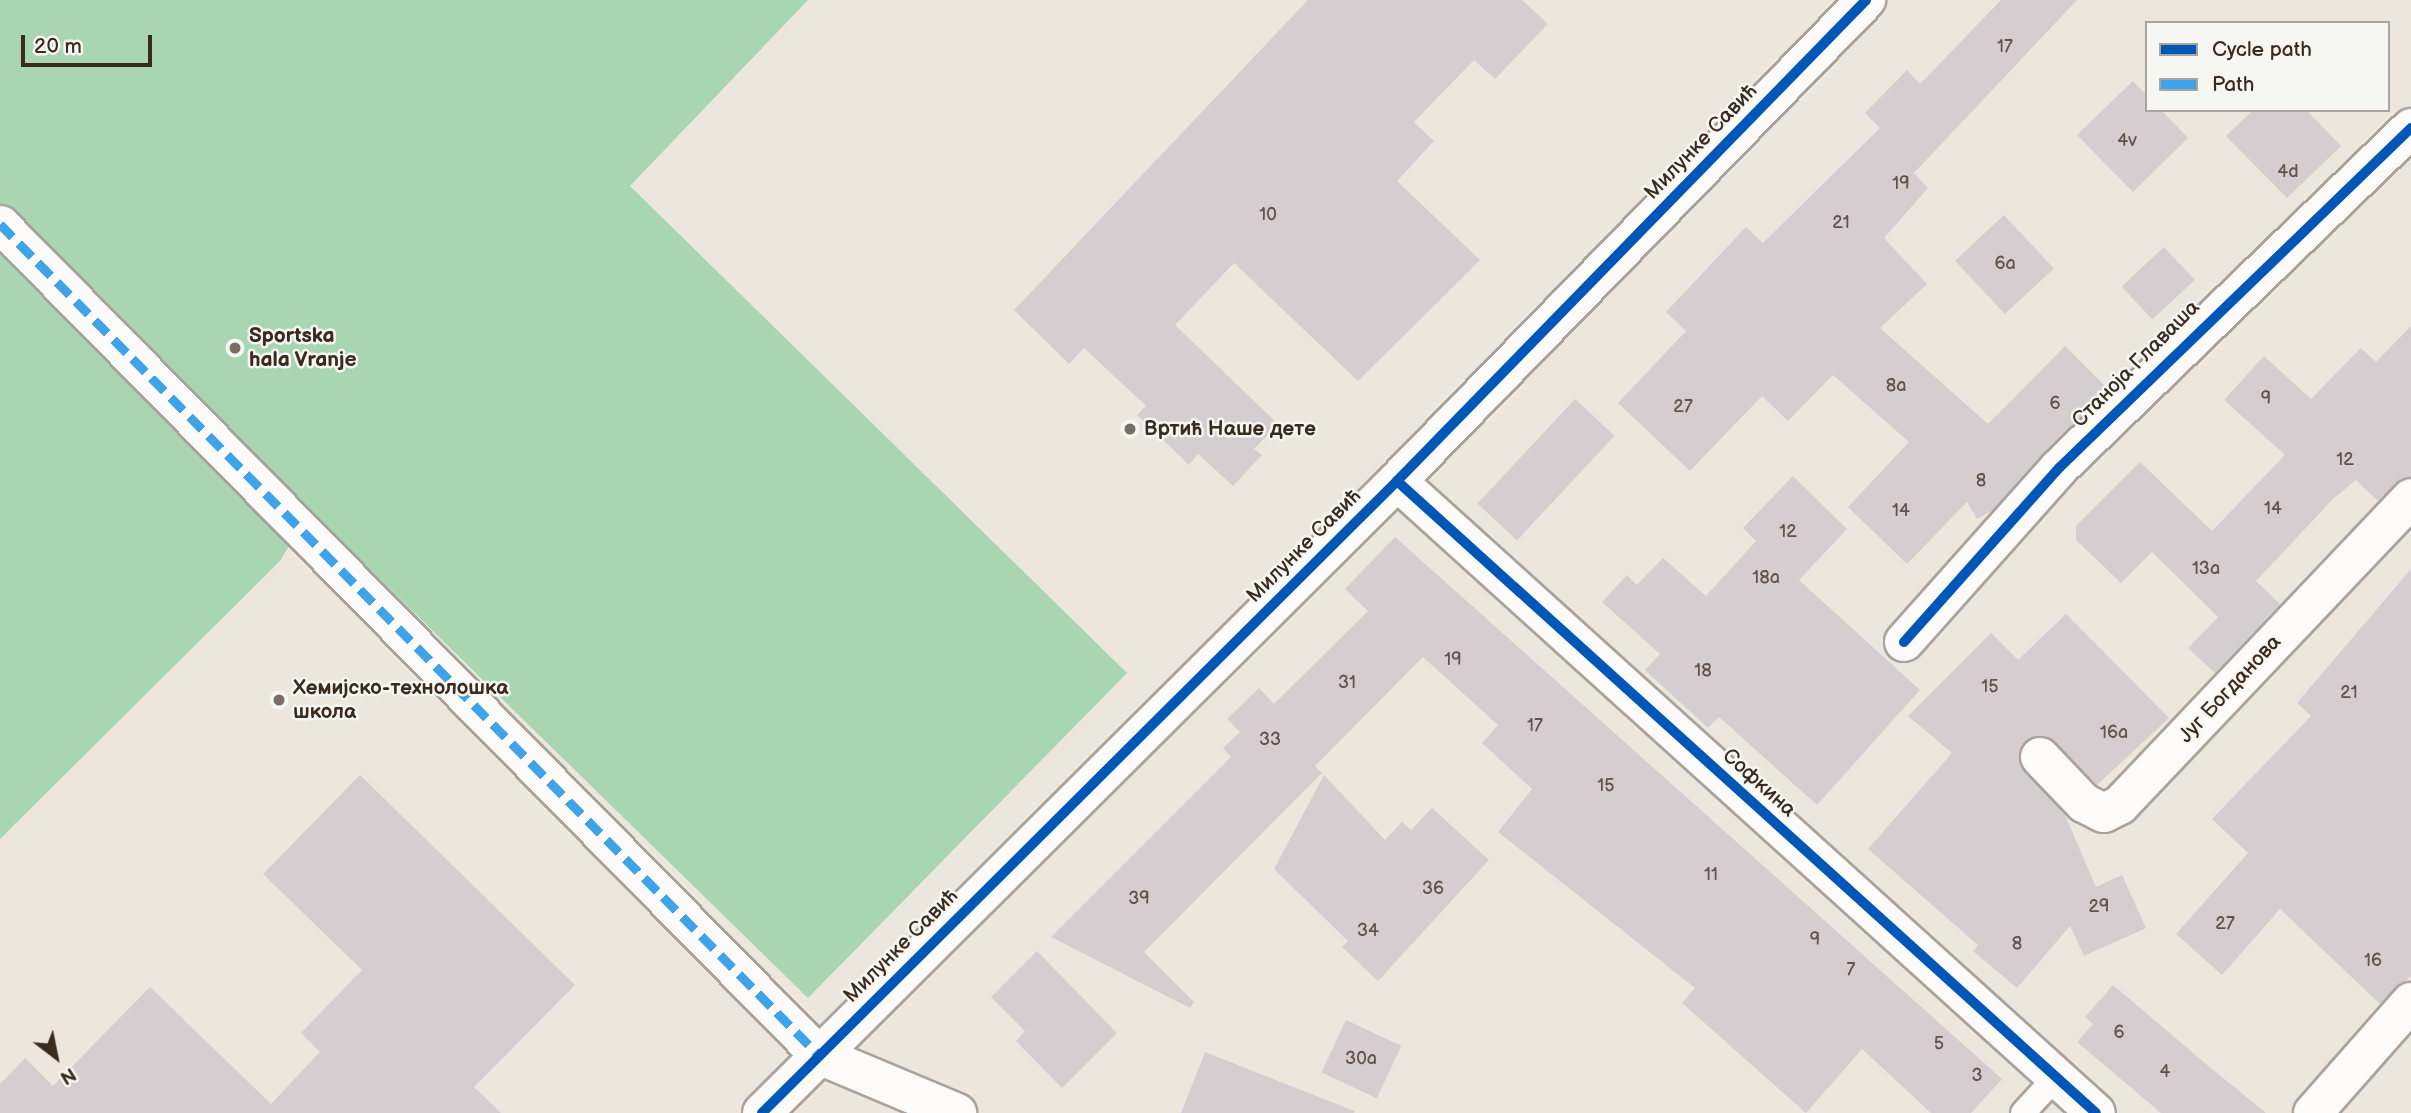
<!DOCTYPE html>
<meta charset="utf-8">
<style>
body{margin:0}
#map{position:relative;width:2411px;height:1113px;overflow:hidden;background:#ece6dc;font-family:"Balsamiq Sans",sans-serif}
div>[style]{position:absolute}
.green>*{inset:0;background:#a9d6b2}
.building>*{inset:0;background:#d6cdd1;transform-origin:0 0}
.roads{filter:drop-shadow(2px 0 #a9a39c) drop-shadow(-2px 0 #a9a39c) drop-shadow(0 2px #a9a39c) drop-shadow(0 -2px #a9a39c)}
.service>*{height:24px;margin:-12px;padding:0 12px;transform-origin:12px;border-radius:12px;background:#fcfbfa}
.pedestrian>*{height:37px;margin:-18.5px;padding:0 18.5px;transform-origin:18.5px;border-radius:18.5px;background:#fcfbfa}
.minor>*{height:38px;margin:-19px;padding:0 19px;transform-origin:19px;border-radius:19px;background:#fcfbfa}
.tertiary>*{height:38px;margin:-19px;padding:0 19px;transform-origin:19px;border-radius:19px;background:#fcfbfa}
.quiet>*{height:9px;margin-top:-4.5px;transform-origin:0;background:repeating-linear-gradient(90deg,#3fa3ea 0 18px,transparent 0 27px)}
.cycleway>*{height:10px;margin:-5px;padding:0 5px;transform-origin:5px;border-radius:5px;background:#0057b8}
.dots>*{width:19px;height:19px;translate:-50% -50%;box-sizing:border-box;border:4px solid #f6f6f2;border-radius:50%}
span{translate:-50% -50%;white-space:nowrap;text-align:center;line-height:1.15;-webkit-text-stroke:5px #f6f6f2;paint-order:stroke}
.number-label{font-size:18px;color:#62534b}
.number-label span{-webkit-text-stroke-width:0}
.street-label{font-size:21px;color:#3b2a1e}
.poi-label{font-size:21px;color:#3b2a1e;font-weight:700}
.left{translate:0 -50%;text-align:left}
.legend{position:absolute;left:2145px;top:21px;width:245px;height:91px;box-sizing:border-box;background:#f6f6f2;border:2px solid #aba49d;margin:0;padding:9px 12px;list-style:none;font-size:21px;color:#3b2a1e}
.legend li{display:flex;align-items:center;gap:14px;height:35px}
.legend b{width:35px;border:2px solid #aba49d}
.north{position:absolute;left:21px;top:1022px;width:70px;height:70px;-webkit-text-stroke:5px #f6f6f2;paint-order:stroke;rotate:148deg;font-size:19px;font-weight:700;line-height:28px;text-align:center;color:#3b2a1e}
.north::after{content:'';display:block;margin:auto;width:24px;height:32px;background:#3b2a1e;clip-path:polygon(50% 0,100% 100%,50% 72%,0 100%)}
.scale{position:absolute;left:21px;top:35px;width:131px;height:32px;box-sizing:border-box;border:4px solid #3b2a1e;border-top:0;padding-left:9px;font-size:21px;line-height:24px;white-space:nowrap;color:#3b2a1e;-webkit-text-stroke:5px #f6f6f2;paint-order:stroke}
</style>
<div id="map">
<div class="green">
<div style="clip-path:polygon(0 0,808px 0,630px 186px,1127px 673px,808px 998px,310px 511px,280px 561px,0 839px)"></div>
</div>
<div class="building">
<div style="clip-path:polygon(1308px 0,1522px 0,1548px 24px,1495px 79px,1474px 60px,1414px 122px,1434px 141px,1397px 181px,1480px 260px,1358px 381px,1234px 263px,1175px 325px,1278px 424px,1254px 449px,1262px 455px,1233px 486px,1198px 454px,1189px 465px,1137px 415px,1146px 406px,1084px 348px,1069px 364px,1014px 310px)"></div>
<div style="clip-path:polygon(2001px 0,2077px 0,1914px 173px,1928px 188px,1884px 238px,1927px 284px,1880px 328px,1988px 424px,2065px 346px,2109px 390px,1993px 510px,1977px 519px,1967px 502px,1907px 564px,1848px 507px,1909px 442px,1833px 375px,1788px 421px,1762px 396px,1690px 471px,1618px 403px,1686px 331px,1666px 312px,1746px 227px,1763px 243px,1880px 128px,1865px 113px,1907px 70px,1920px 84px)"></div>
<div style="clip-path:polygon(2133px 81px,2147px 96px,2147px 110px,2161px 110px,2188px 138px,2133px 192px,2077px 135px)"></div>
<div style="clip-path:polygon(2253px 110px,2306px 110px,2341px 146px,2287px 198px,2226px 136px)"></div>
<div style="left:2004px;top:215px;width:73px;height:67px;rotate:47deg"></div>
<div style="left:2164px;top:247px;width:45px;height:58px;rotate:47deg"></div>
<div style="clip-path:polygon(2411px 326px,2411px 477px,2378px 501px,2356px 480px,2334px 498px,2256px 581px,2280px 604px,2215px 673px,2188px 648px,2218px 617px,2152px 552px,2121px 583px,2076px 540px,2076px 526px,2140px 462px,2212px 531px,2285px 455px,2224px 400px,2264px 356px,2311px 399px,2361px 348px,2376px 362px)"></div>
<div style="left:1575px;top:399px;width:54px;height:143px;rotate:43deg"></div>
<div style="clip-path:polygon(1793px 476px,1847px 529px,1799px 580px,1920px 690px,1817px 805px,1719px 717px,1708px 728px,1645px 670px,1660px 654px,1602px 602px,1627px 575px,1637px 585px,1663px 558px,1706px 596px,1756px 541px,1743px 528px)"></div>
<div style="clip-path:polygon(1395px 537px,2002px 1079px,1971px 1113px,1931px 1113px,1862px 1049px,1806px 1113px,1682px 1003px,1695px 988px,1498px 832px,1532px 789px,1482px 743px,1498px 725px,1423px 657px,1315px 766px,1322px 773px,1144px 952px,1194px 1002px,1190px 1008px,1051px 937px,1231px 757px,1223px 748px,1240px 732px,1227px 719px,1259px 688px,1274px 704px,1368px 611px,1345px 589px)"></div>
<div style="clip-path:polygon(2411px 569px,2411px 976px,2380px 1004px,2280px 909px,2222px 975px,2176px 934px,2248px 853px,2212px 819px,2311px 716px,2297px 703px)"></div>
<div style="clip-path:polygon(2066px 614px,2169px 718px,2097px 785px,2045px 736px,2024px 742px,2019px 763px,2065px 815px,2096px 887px,2122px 875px,2146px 928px,2084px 956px,2070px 926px,2017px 988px,1973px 951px,1978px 945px,1868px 849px,1952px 753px,1908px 716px,1991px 633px,2018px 660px)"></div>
<div style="clip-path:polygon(360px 775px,575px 985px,474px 1087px,501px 1113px,0 1113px,0 1084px,25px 1058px,53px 1086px,150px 987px,271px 1104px,320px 1052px,301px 1033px,362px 970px,263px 874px)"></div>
<div style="clip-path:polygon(1324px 775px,1385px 840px,1402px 822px,1411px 830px,1432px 808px,1489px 860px,1378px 981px,1342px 947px,1348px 941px,1274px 869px)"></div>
<div style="clip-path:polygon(1037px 951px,1117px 1033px,1062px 1088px,1016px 1041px,1025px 1031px,991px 997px)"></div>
<div style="clip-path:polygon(2113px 985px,2212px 1069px,2266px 1113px,2161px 1113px,2077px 1042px,2093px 1024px,2085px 1017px)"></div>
<div style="left:1346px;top:1020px;width:61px;height:58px;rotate:25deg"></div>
<div style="clip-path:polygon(1205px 1052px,1354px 1111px,1354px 1113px,1181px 1113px)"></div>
</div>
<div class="roads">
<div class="service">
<div style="left:2023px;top:1113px;width:49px;rotate:-47.5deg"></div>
</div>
<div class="pedestrian">
<div style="left:0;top:224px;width:1167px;rotate:45.42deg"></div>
</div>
<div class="minor">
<div style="left:1397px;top:481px;width:942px;rotate:42.12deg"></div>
<div style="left:1904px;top:642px;width:234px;rotate:-48.3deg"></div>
<div style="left:2060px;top:467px;width:488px;rotate:-44deg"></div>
<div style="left:2040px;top:757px;width:64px;rotate:46.3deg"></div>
<div style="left:2084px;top:803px;width:22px;rotate:27deg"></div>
<div style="left:2104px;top:813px;width:18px;rotate:-27deg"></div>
<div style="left:2120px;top:805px;width:423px;rotate:-46.5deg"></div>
<div style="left:819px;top:1055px;width:150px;rotate:22.8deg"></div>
<div style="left:2313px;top:1113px;width:148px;rotate:-48.6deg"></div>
</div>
<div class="tertiary">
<div style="left:762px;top:1113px;width:896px;rotate:-44.86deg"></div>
<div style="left:1397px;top:481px;width:672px;rotate:-45.72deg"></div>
</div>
</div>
<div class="quiet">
<div style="left:0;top:224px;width:1167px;rotate:45.42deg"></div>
</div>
<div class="cycleway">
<div style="left:1397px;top:481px;width:942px;rotate:42.12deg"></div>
<div style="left:1904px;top:642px;width:234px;rotate:-48.3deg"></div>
<div style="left:2060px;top:467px;width:488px;rotate:-44deg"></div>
<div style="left:762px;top:1113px;width:896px;rotate:-44.86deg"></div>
<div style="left:1397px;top:481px;width:672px;rotate:-45.72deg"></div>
</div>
<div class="dots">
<div style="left:235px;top:348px;background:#796c60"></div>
<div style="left:1130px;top:429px;background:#796c60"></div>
<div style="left:279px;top:700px;background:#796c60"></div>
</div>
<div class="number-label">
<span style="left:2005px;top:47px">17</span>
<span style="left:2127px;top:141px">4v</span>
<span style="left:2288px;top:172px">4d</span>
<span style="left:1901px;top:184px">19</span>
<span style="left:1268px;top:215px">10</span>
<span style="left:1841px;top:223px">21</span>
<span style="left:2005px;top:264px">6a</span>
<span style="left:1896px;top:386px">8a</span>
<span style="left:2266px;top:399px">9</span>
<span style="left:2055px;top:404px">6</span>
<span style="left:1683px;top:407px">27</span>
<span style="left:2345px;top:460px">12</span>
<span style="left:1981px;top:481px">8</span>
<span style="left:2273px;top:509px">14</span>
<span style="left:1901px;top:511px">14</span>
<span style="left:1788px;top:532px">12</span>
<span style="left:2206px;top:569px">13a</span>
<span style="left:1766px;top:578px">18a</span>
<span style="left:1453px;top:660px">19</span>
<span style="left:1703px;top:671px">18</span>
<span style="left:1347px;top:683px">31</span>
<span style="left:1990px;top:687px">15</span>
<span style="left:2349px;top:693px">21</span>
<span style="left:1535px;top:726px">17</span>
<span style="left:2114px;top:733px">16a</span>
<span style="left:1270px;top:740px">33</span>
<span style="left:1606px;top:786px">15</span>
<span style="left:1711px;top:875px">11</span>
<span style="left:1433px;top:889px">36</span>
<span style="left:1139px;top:899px">39</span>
<span style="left:2099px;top:907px">29</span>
<span style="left:2225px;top:924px">27</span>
<span style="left:1368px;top:931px">34</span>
<span style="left:1815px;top:940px">9</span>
<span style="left:2017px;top:944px">8</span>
<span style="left:2373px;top:961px">16</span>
<span style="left:1851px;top:970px">7</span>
<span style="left:2119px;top:1033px">6</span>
<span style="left:1939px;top:1044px">5</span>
<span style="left:1361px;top:1059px">30a</span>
<span style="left:2165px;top:1072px">4</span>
<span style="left:1977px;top:1076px">3</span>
</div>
<div class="street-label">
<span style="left:1701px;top:142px;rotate:-46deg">Милунке Савић</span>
<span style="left:2136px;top:364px;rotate:-45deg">Станоја Главаша</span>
<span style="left:1304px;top:546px;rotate:-45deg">Милунке Савић</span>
<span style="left:2230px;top:689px;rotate:-47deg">Југ Богданова</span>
<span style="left:1759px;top:783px;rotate:42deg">Софкина</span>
<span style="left:901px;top:946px;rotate:-45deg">Милунке Савић</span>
</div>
<div class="poi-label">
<span class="left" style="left:249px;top:348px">Sportska<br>hala Vranje</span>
<span class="left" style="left:1144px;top:429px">Вртић Наше дете</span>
<span class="left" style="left:293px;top:700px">Хемијско-технолошка<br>школа</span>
</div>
<ul class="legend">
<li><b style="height:9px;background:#0057b8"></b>Cycle path</li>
<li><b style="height:9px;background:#3fa3ea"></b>Path</li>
</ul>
<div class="north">N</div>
<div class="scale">20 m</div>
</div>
